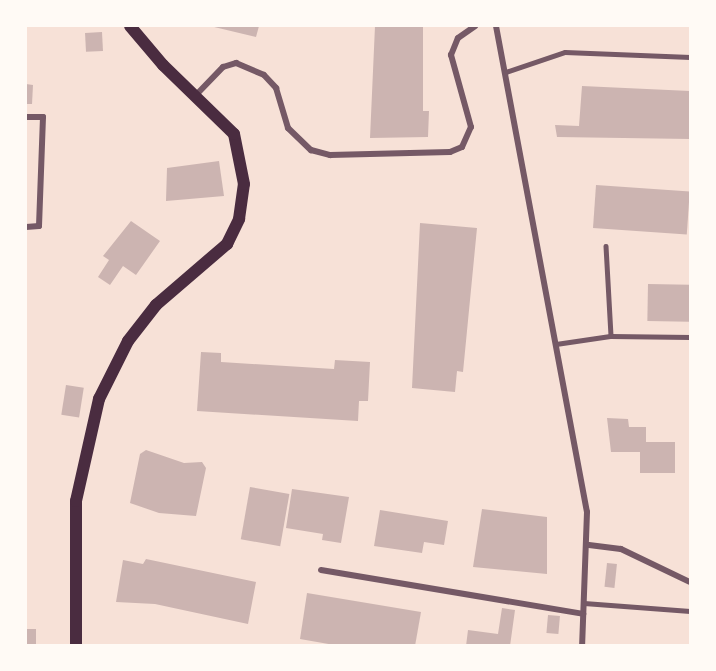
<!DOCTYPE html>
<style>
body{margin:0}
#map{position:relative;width:716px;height:671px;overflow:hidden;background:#f7e1d7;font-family:Raleway,sans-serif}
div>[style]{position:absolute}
.building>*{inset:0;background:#ccb4b1;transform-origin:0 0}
.service>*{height:4.5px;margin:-2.25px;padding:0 2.25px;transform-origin:2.25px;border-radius:2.25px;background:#755966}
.minor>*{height:6px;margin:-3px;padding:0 3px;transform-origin:3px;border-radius:3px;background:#755966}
.secondary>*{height:12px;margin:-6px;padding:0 6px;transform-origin:6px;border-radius:6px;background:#4a2c40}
span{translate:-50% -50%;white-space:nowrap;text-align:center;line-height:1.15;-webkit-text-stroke:6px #fffaf5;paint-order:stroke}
.frame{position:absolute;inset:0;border:27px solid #fffaf5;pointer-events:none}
</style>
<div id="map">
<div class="building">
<div style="clip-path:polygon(210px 26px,259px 26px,256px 37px)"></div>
<div style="clip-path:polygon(375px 26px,423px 26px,423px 111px,429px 111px,428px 137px,370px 138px)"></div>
<div style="left:102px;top:32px;width:19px;height:17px;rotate:87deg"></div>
<div style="clip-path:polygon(26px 84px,33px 85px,32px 104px,26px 104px)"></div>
<div style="clip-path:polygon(582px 86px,690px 91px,690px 139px,557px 137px,555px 125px,579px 126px)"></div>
<div style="clip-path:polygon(219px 161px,224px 196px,166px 201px,167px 168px)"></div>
<div style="left:596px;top:185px;width:94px;height:43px;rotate:4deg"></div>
<div style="clip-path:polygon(131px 221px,160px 241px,136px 275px,123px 266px,110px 285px,98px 277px,109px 260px,103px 256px)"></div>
<div style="clip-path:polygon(420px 223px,477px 228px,463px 372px,457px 371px,455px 392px,412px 388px)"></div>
<div style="left:648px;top:284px;width:42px;height:37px;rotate:1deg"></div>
<div style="clip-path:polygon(201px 352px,221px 353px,221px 362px,334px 369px,335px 360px,370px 362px,368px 401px,359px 401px,358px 421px,197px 411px)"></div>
<div style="left:66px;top:385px;width:18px;height:30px;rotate:9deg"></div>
<div style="clip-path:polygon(607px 418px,628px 419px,629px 427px,646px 427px,646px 442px,675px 442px,675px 473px,640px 473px,640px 452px,611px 452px)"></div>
<div style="clip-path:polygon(146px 450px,184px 463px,202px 462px,206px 468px,196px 516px,159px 513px,130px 503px,140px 454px)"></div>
<div style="left:250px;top:487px;width:40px;height:53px;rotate:10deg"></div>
<div style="clip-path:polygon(292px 489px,349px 497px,341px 543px,322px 540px,323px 534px,286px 528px)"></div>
<div style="clip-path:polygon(482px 509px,547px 517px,547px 574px,473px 567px)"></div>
<div style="clip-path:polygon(380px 510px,448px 521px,444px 545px,424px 542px,422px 553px,374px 546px)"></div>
<div style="clip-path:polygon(146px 559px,256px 582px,248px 624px,155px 604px,116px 602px,123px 560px,143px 564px)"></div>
<div style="left:607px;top:563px;width:10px;height:24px;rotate:6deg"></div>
<div style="clip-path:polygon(307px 593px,421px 612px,415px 646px,340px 646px,300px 639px)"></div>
<div style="clip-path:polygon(502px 608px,515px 610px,510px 646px,466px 646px,468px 630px,498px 634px)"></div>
<div style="left:548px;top:615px;width:12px;height:18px;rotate:5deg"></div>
<div style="left:26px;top:629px;width:10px;height:17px"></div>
</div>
<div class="service">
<div style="left:506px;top:72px;width:62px;rotate:-18.7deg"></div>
<div style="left:565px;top:52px;width:125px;rotate:2.3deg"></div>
<div style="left:606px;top:246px;width:90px;rotate:86.8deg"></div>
<div style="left:556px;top:344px;width:56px;rotate:-8.3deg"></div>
<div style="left:611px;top:336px;width:79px;rotate:0.7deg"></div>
<div style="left:584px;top:603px;width:106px;rotate:4.3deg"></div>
</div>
<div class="minor">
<div style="left:496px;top:26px;width:494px;rotate:79.4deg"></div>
<div style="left:587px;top:512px;width:134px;rotate:92.1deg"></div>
<div style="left:196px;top:95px;width:39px;rotate:-46deg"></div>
<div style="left:223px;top:67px;width:14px;rotate:-17deg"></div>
<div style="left:236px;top:63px;width:30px;rotate:23deg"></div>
<div style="left:264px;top:75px;width:18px;rotate:47deg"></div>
<div style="left:276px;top:88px;width:42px;rotate:73.3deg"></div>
<div style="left:288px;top:128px;width:32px;rotate:44deg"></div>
<div style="left:311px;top:150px;width:20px;rotate:15deg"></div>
<div style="left:330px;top:155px;width:120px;rotate:-1.4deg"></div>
<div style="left:450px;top:152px;width:13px;rotate:-23deg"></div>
<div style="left:462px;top:147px;width:22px;rotate:-66deg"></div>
<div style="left:471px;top:127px;width:75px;rotate:-105.5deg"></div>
<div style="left:451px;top:55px;width:18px;rotate:-68deg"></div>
<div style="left:458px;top:38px;width:21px;rotate:-35deg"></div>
<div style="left:26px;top:117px;width:17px"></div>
<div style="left:43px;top:117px;width:109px;rotate:92.1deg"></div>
<div style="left:39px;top:226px;width:13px;rotate:176deg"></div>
<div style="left:589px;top:545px;width:32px;rotate:7deg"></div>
<div style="left:621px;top:549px;width:76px;rotate:25.6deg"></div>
<div style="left:321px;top:570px;width:266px;rotate:9.5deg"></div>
</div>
<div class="secondary">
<div style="left:76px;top:646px;width:145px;rotate:-90deg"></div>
<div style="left:76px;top:501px;width:105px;rotate:-77.3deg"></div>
<div style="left:99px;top:399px;width:65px;rotate:-63.4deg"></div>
<div style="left:128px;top:341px;width:46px;rotate:-52.1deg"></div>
<div style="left:156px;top:305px;width:94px;rotate:-40.7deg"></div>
<div style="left:227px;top:244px;width:28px;rotate:-64deg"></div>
<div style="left:239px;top:219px;width:35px;rotate:-82deg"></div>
<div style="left:244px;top:184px;width:51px;rotate:-101.3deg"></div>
<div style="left:234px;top:134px;width:99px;rotate:-135.8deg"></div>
<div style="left:163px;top:65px;width:51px;rotate:-130.2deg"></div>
</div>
<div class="frame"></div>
</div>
